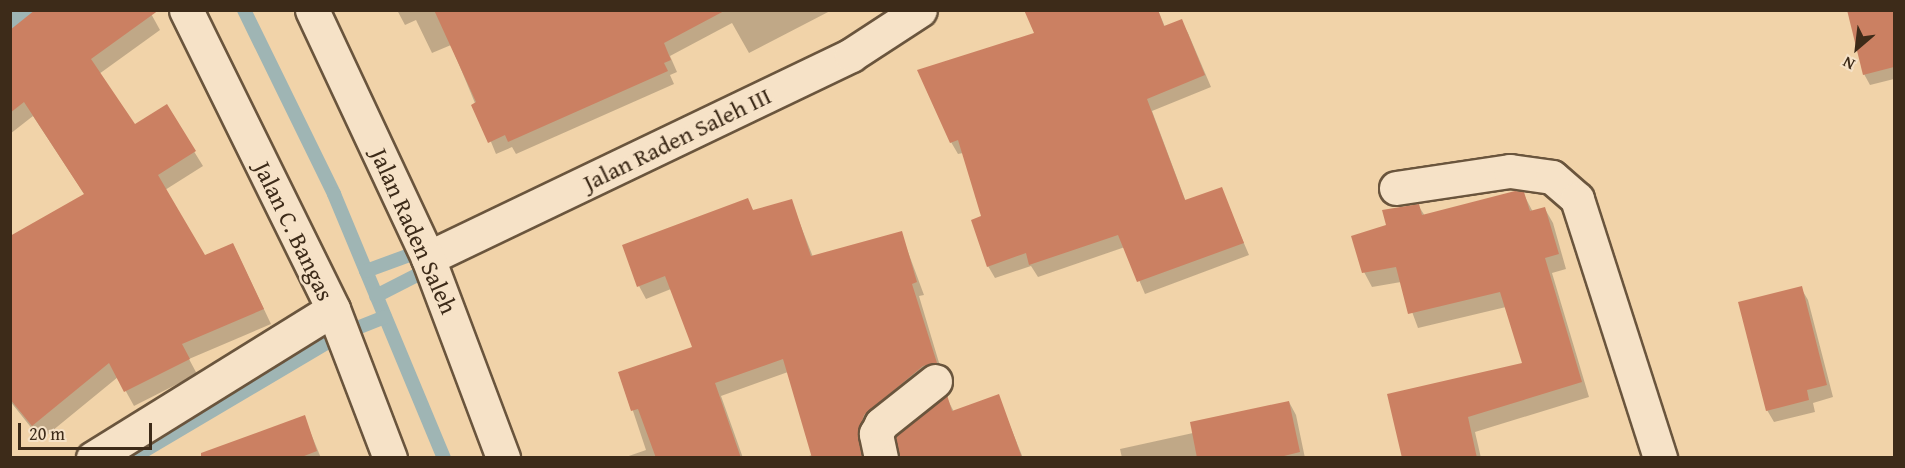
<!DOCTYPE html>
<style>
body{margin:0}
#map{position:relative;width:1905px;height:468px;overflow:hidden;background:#f1d3a9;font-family:"Gentium Book Plus",serif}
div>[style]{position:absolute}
.shadow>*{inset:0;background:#0003}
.stream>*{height:14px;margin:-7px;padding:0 7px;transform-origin:7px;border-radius:7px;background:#9fb5b4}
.building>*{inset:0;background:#cb8062}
.roads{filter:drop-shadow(2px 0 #6a553d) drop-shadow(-2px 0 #6a553d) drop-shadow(0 2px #6a553d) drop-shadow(0 -2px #6a553d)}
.street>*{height:33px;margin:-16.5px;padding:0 16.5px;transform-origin:16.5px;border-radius:16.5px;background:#f6e2c7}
.secondary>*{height:33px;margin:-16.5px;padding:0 16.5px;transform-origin:16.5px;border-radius:16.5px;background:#f6e2c7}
span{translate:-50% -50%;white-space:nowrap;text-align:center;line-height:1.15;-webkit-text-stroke:5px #f6e2c7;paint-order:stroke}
.street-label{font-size:24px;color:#3d2b19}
.frame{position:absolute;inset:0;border:12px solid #3d2b19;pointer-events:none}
.north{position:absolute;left:1827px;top:18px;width:60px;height:60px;-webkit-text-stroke:4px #f6e2c7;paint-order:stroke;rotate:208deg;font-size:16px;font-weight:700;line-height:24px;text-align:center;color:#3d2b19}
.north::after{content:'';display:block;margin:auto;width:21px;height:27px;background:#3d2b19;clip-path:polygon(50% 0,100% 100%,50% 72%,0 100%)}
.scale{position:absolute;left:18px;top:423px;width:134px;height:27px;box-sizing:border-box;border:3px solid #3d2b19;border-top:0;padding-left:8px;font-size:18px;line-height:21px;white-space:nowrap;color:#3d2b19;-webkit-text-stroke:4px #f6e2c7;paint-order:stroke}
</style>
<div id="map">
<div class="shadow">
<div style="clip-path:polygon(149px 10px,160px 30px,99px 74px,135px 126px,166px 106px,203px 166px,165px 190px,204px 257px,233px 244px,271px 324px,189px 359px,197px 374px,134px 406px,118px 377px,41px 440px,10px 401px,10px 248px,85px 195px,33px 116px,10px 134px,10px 32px)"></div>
<div style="clip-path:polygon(397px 10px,832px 10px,749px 53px,732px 23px,670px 56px,677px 72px,670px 75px,674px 84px,516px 154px,512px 147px,496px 154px,451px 45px,432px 53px,416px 20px,405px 25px)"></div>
<div style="clip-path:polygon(1133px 10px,1158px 10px,1165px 27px,1181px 21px,1188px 33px,1211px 87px,1152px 111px,1186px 202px,1221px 189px,1249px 255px,1145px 294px,1125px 247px,1038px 277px,1031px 266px,995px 278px,988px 266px,983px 217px,963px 153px,958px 154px,951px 142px)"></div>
<div style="clip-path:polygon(1849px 10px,1894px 10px,1894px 79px,1870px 85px,1864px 74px)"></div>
<div style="clip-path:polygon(1523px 193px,1533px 212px,1545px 209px,1553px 223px,1566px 269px,1552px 273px,1589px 397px,1475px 432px,1481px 458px,1403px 458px,1524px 364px,1506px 307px,1418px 328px,1401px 282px,1372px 287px,1364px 272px,1388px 226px,1418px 205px,1425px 216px)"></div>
<div style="clip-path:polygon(747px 200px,754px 212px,791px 201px,813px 257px,901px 233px,924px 295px,919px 296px,943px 376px,865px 458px,803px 458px,812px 455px,788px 372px,721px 396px,743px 458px,623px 458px,646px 450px,620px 372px,694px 348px,671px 289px,646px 299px,639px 286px)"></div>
<div style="clip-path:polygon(1801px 288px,1808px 300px,1833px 397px,1813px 403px,1815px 412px,1774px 422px,1767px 410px)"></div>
<div style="clip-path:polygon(998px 396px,1023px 458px,900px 458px,947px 398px,954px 412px)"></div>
<div style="clip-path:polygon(1289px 402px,1296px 415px,1305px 458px,1122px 458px,1120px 449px,1193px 433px)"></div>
<div style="clip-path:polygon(304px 417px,321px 458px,237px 458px)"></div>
</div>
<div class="stream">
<div style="left:244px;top:10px;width:205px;rotate:63.9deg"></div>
<div style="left:334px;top:194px;width:286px;rotate:67.4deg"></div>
<div style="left:10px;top:23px;width:21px;rotate:-39deg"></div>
<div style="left:366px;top:271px;width:64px;rotate:-20.1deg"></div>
<div style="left:376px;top:296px;width:62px;rotate:-27deg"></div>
<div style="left:132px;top:458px;width:244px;rotate:-30.6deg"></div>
<div style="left:342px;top:334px;width:46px;rotate:-21.6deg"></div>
</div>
<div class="building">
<div style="clip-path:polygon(35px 10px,159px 10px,91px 59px,135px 124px,167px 104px,196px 151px,158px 175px,205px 255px,233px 243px,264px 309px,182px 344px,190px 359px,124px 392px,109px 363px,32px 426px,10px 399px,10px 236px,84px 194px,24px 102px,10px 113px,10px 30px)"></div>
<div style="clip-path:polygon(434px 10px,726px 10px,664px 43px,671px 60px,664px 63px,668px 71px,508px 142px,505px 135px,488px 143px,471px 105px,476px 102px)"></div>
<div style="clip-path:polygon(1024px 10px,1158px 10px,1164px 26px,1182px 19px,1205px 75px,1147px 99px,1185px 200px,1222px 187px,1244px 243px,1137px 282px,1118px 235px,1029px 265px,1026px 253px,987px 267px,971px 220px,981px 216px,958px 140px,950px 143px,917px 70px,1034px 33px)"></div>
<div style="clip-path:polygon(1847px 10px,1894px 10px,1894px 67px,1863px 75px)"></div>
<div style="clip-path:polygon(1515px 191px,1524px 192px,1530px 211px,1545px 207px,1559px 254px,1545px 258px,1582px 382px,1468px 417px,1477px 458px,1402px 458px,1387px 394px,1522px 363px,1500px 292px,1408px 314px,1396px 267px,1362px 273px,1351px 236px,1386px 225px,1382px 210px,1419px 204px,1422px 215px)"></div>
<div style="clip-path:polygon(748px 198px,753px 210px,792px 199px,811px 256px,902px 231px,917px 282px,912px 284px,937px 363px,923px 366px,864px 415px,858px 437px,862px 458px,812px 458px,783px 359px,715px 383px,741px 458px,656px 458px,638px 409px,631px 411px,618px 372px,692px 347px,665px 276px,637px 287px,622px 245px)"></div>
<div style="clip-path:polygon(1802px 286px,1827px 385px,1807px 390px,1809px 400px,1766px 411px,1738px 302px)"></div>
<div style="clip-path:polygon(999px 394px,1022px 458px,899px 458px,896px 436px,947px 395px,952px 411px)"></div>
<div style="clip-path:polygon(1289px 401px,1300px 452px,1276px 458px,1197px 458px,1190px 422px)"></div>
<div style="clip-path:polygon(305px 415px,317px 451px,299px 458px,201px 458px,201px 453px)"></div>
</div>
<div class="roads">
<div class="street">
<div style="left:1396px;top:188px;width:115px;rotate:-8.5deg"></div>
<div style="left:1510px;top:171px;width:42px;rotate:8.1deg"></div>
<div style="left:1552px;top:177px;width:33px;rotate:41deg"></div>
<div style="left:1577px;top:199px;width:272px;rotate:72.2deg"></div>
<div style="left:428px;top:258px;width:469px;rotate:-25.6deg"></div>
<div style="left:851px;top:55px;width:82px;rotate:-33.1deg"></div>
<div style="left:93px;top:458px;width:282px;rotate:-31.8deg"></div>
<div style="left:881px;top:458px;width:25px;rotate:-102deg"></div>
<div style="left:876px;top:434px;width:11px;rotate:-63deg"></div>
<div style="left:881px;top:424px;width:69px;rotate:-38.5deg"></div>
</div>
<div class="secondary">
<div style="left:186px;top:10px;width:333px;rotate:63.8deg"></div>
<div style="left:333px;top:309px;width:160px;rotate:69.1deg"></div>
<div style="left:312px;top:10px;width:274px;rotate:64.9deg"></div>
<div style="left:428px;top:258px;width:214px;rotate:69.4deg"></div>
</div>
</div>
<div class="street-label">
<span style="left:677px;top:139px;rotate:-26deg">Jalan Raden Saleh III</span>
<span style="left:294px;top:231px;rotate:64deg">Jalan C. Bangas</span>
<span style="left:414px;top:231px;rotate:66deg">Jalan Raden Saleh</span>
</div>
<div class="frame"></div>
<div class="north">N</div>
<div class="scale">20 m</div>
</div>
